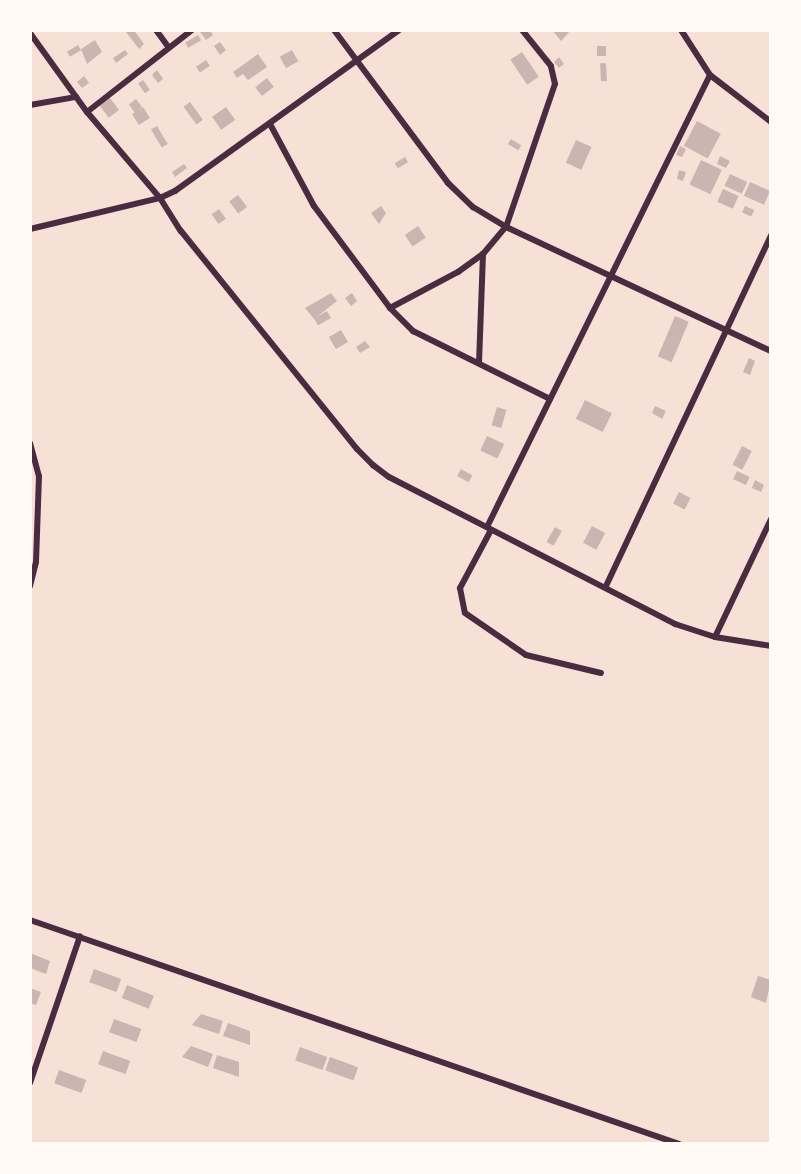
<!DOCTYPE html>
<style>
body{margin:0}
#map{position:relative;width:801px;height:1174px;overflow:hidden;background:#f7e1d7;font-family:Cabin,sans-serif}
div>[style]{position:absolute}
.building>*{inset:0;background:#ccb4b1;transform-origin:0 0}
.minor>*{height:6px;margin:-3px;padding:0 3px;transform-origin:3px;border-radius:3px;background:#4a2c40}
span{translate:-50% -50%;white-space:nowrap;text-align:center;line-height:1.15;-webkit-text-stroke:4.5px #fffaf5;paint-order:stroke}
.frame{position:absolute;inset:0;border:32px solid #fffaf5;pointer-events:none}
</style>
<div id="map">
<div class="building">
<div style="clip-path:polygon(134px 30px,144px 44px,139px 49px,126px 32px)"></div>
<div style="clip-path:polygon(210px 30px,213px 35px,206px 40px,200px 32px)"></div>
<div style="clip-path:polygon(571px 30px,561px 41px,553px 31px,554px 30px)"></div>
<div style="left:198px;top:35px;width:6px;height:15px;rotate:59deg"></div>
<div style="clip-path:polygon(95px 40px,102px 52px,87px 64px,81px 49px)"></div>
<div style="clip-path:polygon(220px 42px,226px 50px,220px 55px,214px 46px)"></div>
<div style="left:78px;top:45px;width:6px;height:13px;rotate:59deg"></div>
<div style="left:606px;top:46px;width:10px;height:9px;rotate:90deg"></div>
<div style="clip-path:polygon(125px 50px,128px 54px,116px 63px,113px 58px)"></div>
<div style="left:292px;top:50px;width:13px;height:14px;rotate:61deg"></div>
<div style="left:522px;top:52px;width:30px;height:14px;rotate:56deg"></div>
<div style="clip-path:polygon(258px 54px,267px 67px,248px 80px,243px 74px,237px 78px,233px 72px)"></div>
<div style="clip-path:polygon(559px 57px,564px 64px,559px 68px,554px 62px)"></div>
<div style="left:206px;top:60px;width:7px;height:12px;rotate:56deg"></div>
<div style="left:606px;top:63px;width:18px;height:6px;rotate:87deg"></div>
<div style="clip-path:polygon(157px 70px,163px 79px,158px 83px,152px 75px)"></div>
<div style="clip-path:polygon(84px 76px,89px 83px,82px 88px,77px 82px)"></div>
<div style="left:267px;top:78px;width:11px;height:15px;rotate:52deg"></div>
<div style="left:143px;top:80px;width:12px;height:6px;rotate:55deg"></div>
<div style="left:110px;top:98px;width:15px;height:13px;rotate:53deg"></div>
<div style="left:136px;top:99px;width:10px;height:9px;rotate:53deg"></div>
<div style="left:190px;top:102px;width:22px;height:8px;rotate:54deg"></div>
<div style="left:143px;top:107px;width:13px;height:13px;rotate:58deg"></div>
<div style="left:226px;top:107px;width:16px;height:17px;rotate:55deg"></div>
<div style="left:697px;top:121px;width:27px;height:28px;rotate:28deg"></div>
<div style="left:157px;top:126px;width:21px;height:7px;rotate:59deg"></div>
<div style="left:511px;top:139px;width:12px;height:6px;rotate:31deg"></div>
<div style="left:576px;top:140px;width:17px;height:25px;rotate:24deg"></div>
<div style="clip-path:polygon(680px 146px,686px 149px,682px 157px,676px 155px)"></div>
<div style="clip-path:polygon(720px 156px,730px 161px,726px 168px,717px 164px)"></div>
<div style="left:405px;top:157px;width:6px;height:12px;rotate:59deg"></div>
<div style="left:701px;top:160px;width:23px;height:27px;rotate:25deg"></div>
<div style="clip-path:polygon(184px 164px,187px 168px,175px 177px,172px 172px)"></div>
<div style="clip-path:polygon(679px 170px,686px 172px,683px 181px,677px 179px)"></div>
<div style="left:730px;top:174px;width:19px;height:13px;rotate:25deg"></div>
<div style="left:750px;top:182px;width:22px;height:15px;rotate:24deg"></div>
<div style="left:723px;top:189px;width:17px;height:14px;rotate:24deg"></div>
<div style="left:238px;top:195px;width:15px;height:11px;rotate:53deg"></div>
<div style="clip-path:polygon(381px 206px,386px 213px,379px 224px,371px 213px)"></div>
<div style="left:745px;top:206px;width:10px;height:7px;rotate:24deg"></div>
<div style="left:219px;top:209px;width:12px;height:9px;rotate:55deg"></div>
<div style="left:418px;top:226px;width:14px;height:16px;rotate:56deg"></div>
<div style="clip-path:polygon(331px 293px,337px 301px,314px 319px,305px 308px)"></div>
<div style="clip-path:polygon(352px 293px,357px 301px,351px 306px,345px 298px)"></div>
<div style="left:327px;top:311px;width:8px;height:15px;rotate:60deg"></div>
<div style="left:675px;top:316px;width:15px;height:44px;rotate:23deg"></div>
<div style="left:341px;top:330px;width:14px;height:14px;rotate:60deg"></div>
<div style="clip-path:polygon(365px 341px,370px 347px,360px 353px,356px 347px)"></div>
<div style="clip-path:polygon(749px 358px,755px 361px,750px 375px,743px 372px)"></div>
<div style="left:585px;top:400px;width:30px;height:21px;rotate:26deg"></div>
<div style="clip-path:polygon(655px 406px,666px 411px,662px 419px,652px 413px)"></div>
<div style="left:497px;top:407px;width:10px;height:19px;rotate:17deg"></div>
<div style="left:487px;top:436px;width:19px;height:16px;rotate:25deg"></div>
<div style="left:742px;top:446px;width:11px;height:21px;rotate:27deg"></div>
<div style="left:461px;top:469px;width:13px;height:8px;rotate:29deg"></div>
<div style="left:737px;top:471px;width:14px;height:9px;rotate:25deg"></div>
<div style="clip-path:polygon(755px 480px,764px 485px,761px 492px,752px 488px)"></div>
<div style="left:679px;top:492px;width:13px;height:13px;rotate:27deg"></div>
<div style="left:592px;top:526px;width:15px;height:19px;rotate:28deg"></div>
<div style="left:555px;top:527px;width:8px;height:17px;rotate:30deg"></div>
<div style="clip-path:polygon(30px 953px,50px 961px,46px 974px,30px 968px)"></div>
<div style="left:94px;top:969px;width:29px;height:14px;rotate:20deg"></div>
<div style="clip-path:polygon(758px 976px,771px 980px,766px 1003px,751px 997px)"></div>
<div style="left:127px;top:985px;width:29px;height:14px;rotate:22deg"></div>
<div style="clip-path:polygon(30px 988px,41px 992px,36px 1005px,30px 1003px)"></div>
<div style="clip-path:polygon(201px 1014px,223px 1021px,219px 1034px,192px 1025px)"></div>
<div style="left:114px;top:1019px;width:29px;height:14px;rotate:20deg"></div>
<div style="clip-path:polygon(228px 1023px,250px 1031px,250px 1045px,223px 1036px)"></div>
<div style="clip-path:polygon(191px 1046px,213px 1054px,208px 1067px,182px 1057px)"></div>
<div style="left:300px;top:1047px;width:29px;height:14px;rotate:20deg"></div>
<div style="left:103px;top:1051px;width:29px;height:14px;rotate:20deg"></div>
<div style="clip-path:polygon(217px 1055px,239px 1062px,239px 1077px,213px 1068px)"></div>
<div style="left:330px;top:1057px;width:30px;height:14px;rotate:20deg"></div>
<div style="left:59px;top:1070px;width:29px;height:14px;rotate:20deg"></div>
</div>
<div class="minor">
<div style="left:156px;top:30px;width:22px;rotate:54deg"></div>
<div style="left:334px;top:30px;width:191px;rotate:53.3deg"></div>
<div style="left:448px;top:183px;width:35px;rotate:44deg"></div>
<div style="left:473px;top:207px;width:39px;rotate:31deg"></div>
<div style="left:506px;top:227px;width:293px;rotate:25.1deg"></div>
<div style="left:681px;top:30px;width:54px;rotate:57.2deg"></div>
<div style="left:710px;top:75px;width:77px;rotate:37.6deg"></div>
<div style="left:30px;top:33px;width:97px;rotate:54.2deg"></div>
<div style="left:87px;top:112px;width:113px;rotate:49.7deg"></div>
<div style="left:160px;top:198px;width:39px;rotate:58deg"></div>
<div style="left:181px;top:231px;width:280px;rotate:51.1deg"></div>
<div style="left:357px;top:449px;width:23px;rotate:45deg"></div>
<div style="left:373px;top:465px;width:20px;rotate:37deg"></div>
<div style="left:389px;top:477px;width:322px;rotate:27.2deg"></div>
<div style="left:675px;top:624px;width:42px;rotate:18deg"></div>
<div style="left:715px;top:637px;width:57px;rotate:9.1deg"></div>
<div style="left:30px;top:105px;width:47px;rotate:-9.9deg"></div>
<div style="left:87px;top:112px;width:133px;rotate:-38deg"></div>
<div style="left:270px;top:124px;width:93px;rotate:61.8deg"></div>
<div style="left:314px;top:206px;width:127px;rotate:53.3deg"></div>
<div style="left:390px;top:308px;width:33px;rotate:45deg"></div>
<div style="left:413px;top:331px;width:153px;rotate:26.4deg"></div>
<div style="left:30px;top:229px;width:134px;rotate:-13.4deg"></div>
<div style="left:160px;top:198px;width:17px;rotate:-25deg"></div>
<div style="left:175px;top:191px;width:276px;rotate:-35.7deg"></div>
<div style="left:390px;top:308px;width:77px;rotate:-27.9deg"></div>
<div style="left:458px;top:272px;width:31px;rotate:-36deg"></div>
<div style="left:483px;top:254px;width:35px;rotate:-50deg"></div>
<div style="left:506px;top:227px;width:151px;rotate:-71.1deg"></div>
<div style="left:555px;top:84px;width:18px;rotate:-103deg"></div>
<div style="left:551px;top:66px;width:46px;rotate:-128.9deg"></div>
<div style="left:479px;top:363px;width:109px;rotate:-87.9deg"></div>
<div style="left:30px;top:443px;width:34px;rotate:75deg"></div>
<div style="left:39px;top:476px;width:86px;rotate:92deg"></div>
<div style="left:36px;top:562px;width:25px;rotate:104deg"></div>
<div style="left:487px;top:527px;width:504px;rotate:-63.74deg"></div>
<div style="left:491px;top:530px;width:66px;rotate:118.1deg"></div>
<div style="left:460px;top:588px;width:25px;rotate:79deg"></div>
<div style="left:465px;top:613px;width:74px;rotate:34.5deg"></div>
<div style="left:526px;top:655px;width:77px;rotate:13.5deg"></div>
<div style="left:606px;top:586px;width:388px;rotate:-64.8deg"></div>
<div style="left:715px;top:637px;width:131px;rotate:-64.6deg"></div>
<div style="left:30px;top:920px;width:687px;rotate:19.04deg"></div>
<div style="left:30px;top:1083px;width:155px;rotate:-71.2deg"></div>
</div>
<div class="frame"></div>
</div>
